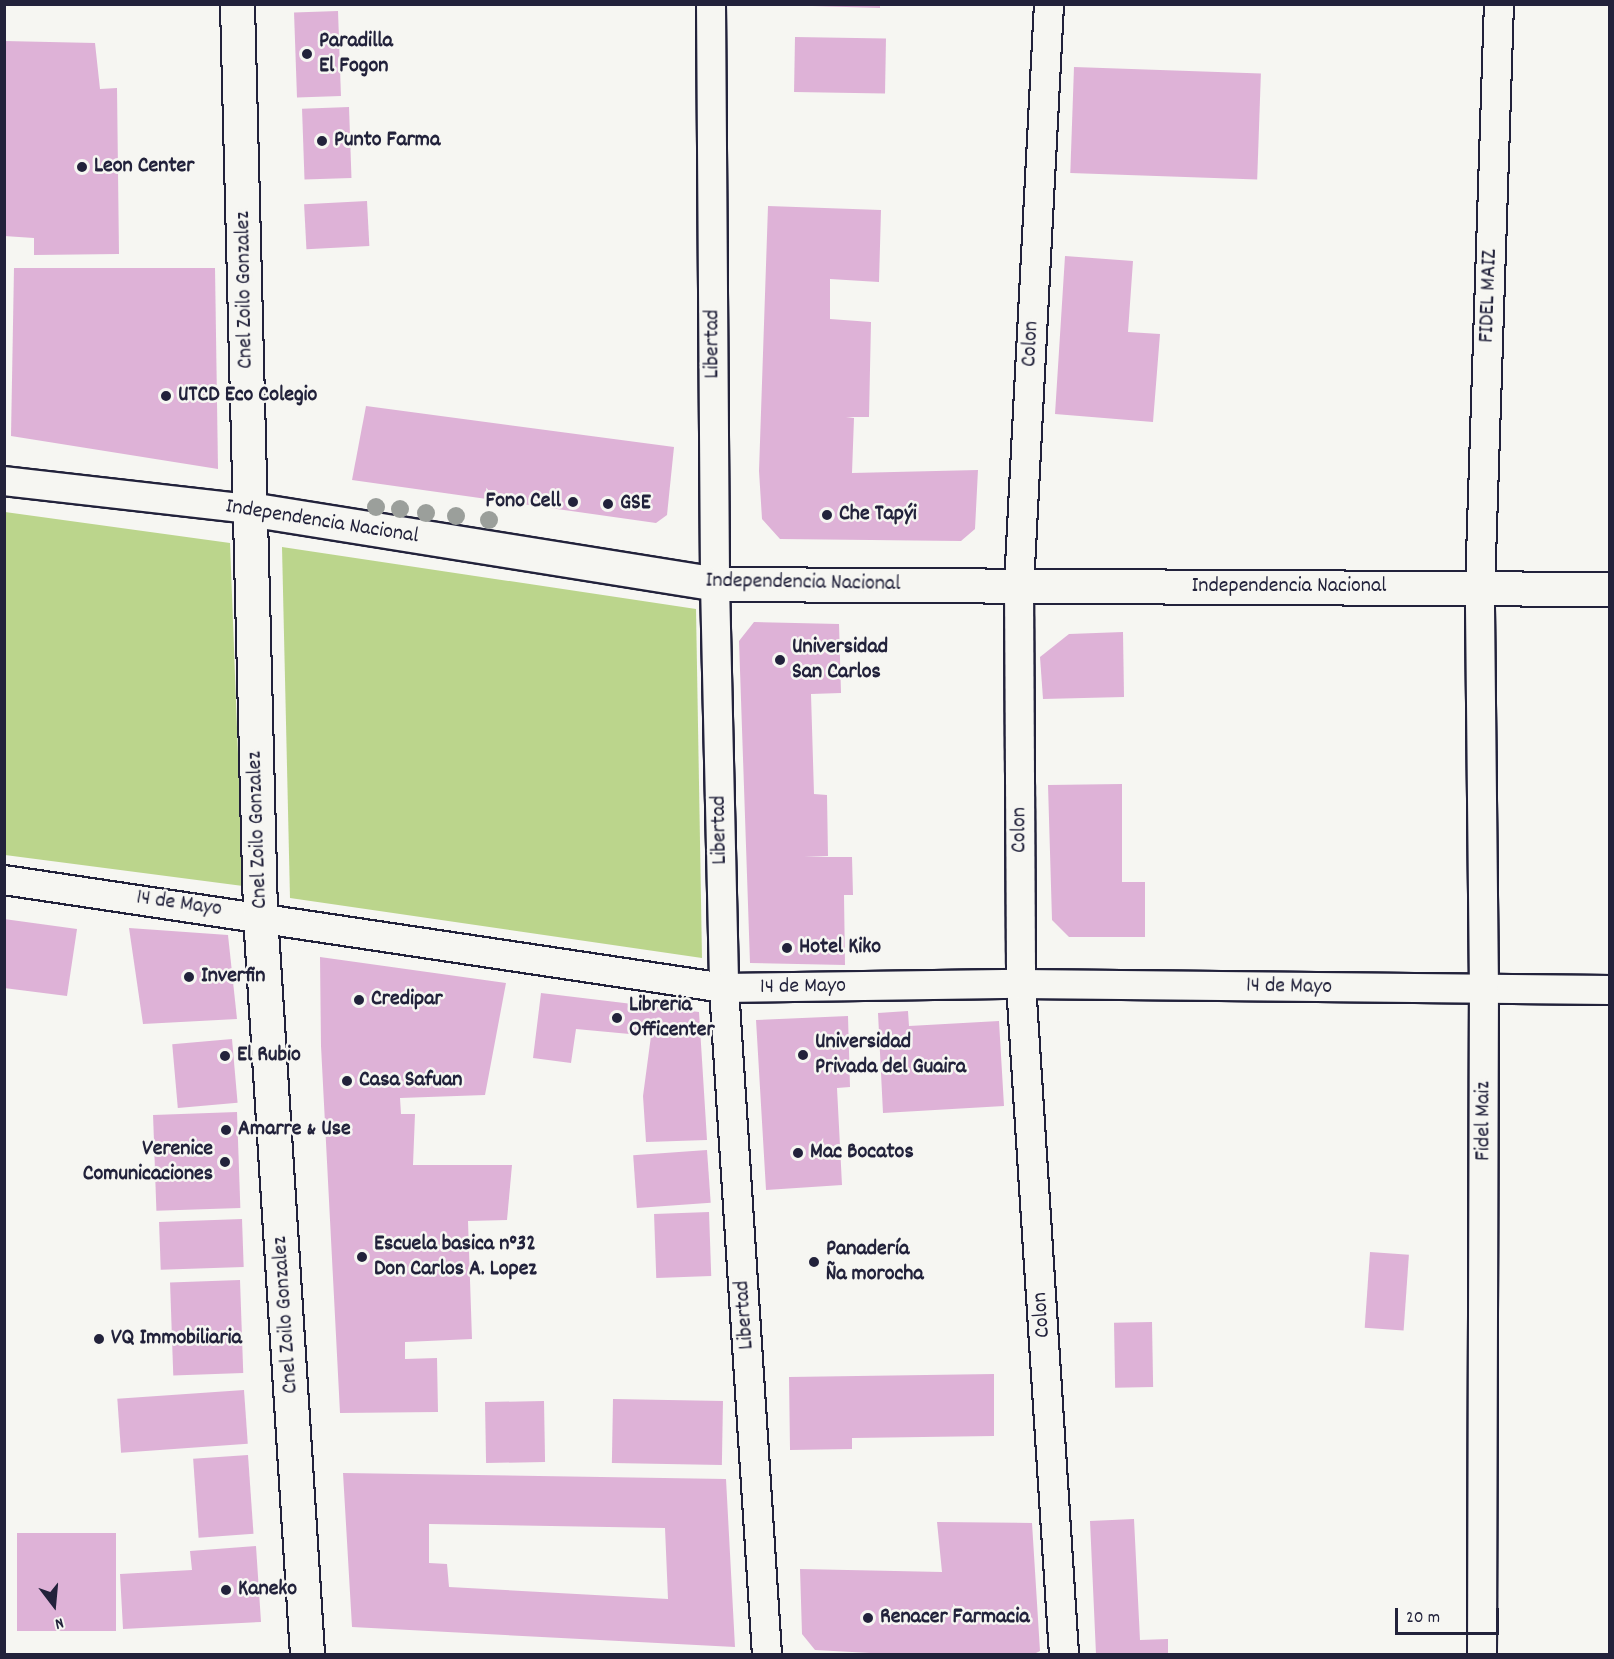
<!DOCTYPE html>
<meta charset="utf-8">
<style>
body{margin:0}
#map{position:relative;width:1614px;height:1659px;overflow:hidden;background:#f6f6f2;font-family:Dekko,sans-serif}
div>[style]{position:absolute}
.green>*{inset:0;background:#bbd58c}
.building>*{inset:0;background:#deb2d7;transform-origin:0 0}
.roads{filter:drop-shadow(2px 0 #22223b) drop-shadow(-2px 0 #22223b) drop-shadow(0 2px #22223b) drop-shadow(0 -2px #22223b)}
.minor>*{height:28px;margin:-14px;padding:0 14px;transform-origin:14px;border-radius:14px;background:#f6f6f2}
.tertiary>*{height:33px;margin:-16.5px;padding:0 16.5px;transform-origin:16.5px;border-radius:16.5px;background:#f6f6f2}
.secondary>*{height:33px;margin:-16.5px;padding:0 16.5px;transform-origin:16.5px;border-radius:16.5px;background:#f6f6f2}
.trees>*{width:18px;height:18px;margin:-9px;border-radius:50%;background:#9b9f9b}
.dots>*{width:16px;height:16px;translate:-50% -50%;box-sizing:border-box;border:3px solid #f6f6f2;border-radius:50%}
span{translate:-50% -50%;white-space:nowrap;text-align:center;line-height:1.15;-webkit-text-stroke:5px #f6f6f2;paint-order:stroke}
.poi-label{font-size:22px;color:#22223b;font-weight:700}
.left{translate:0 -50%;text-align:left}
.right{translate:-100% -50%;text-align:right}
.street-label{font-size:22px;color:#22223b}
.frame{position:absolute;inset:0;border:6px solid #22223b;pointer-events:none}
.north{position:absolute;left:24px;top:1575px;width:60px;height:60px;-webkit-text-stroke:4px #f6f6f2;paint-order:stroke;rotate:164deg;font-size:16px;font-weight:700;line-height:24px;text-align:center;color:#22223b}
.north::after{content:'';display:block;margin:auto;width:21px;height:27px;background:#22223b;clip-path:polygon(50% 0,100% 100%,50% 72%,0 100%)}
.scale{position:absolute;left:1395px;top:1608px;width:104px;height:27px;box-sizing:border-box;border:3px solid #22223b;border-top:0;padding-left:8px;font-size:18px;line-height:21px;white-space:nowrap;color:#22223b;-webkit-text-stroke:4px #f6f6f2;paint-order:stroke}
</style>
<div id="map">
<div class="green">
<div style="clip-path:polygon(5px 512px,230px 543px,243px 886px,5px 855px)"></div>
<div style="clip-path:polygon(282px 547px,696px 609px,702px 958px,290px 898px)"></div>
</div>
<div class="building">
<div style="clip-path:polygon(812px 4px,880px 4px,880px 8px,812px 6px)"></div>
<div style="left:338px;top:11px;width:85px;height:44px;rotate:88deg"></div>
<div style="left:795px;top:37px;width:91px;height:55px;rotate:1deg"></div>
<div style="clip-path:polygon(4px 41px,95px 43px,100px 89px,117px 88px,119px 254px,34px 255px,34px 238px,4px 236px)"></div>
<div style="left:1074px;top:67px;width:187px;height:106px;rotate:2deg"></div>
<div style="left:349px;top:107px;width:71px;height:47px;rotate:88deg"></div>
<div style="left:367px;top:201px;width:45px;height:63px;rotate:87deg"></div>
<div style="clip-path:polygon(768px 206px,881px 210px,879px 282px,830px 279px,830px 319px,871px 322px,869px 417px,846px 417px,854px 418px,852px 473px,978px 470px,975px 529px,961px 541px,780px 539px,762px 519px,759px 471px)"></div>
<div style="clip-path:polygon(1065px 256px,1133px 261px,1128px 332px,1160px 334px,1153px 422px,1055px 414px)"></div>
<div style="clip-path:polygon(14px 268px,215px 268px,218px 469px,11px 436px)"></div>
<div style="clip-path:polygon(366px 406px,674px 447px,667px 515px,656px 523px,352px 480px)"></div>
<div style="clip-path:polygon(754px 622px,839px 624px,841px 693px,811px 694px,814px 794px,827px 795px,828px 856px,804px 857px,852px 857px,853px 895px,844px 895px,845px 965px,750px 963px,739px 641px)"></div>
<div style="clip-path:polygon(1123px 632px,1124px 697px,1043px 699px,1040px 657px,1069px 634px)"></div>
<div style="clip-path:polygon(1122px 784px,1122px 882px,1145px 882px,1145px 937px,1069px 937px,1052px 920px,1048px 785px)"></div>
<div style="clip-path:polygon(4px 919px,77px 929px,67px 996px,4px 988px)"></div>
<div style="clip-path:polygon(129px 928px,228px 935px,237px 1019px,143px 1024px)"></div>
<div style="clip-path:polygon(320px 957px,506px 983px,485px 1095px,400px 1098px,401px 1114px,415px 1114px,413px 1165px,512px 1165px,507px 1220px,468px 1221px,472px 1339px,405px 1342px,405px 1359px,437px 1358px,438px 1412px,340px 1413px,321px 1046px)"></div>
<div style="clip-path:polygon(541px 993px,699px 1012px,707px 1140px,646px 1142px,643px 1096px,651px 1036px,576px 1029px,571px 1063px,533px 1058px)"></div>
<div style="clip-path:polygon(908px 1011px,909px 1026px,999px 1021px,1004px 1106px,883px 1113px,878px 1013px)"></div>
<div style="clip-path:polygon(848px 1016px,850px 1087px,837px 1088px,842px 1185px,766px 1190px,756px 1020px)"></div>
<div style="left:232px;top:1039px;width:64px;height:60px;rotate:85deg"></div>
<div style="left:237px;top:1112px;width:96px;height:84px;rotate:88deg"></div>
<div style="left:707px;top:1150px;width:53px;height:74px;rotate:86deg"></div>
<div style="left:709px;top:1212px;width:64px;height:55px;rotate:88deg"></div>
<div style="left:242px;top:1219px;width:48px;height:83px;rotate:88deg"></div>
<div style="left:1370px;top:1252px;width:39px;height:76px;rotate:4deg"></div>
<div style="left:240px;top:1280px;width:93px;height:70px;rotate:88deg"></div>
<div style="left:1152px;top:1322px;width:65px;height:38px;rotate:89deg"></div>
<div style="clip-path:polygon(994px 1374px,994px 1436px,852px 1438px,852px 1449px,790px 1450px,789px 1377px)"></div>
<div style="left:244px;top:1390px;width:54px;height:127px;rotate:86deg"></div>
<div style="left:613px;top:1399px;width:110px;height:64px;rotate:1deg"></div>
<div style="left:544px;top:1401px;width:61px;height:59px;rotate:89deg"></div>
<div style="left:248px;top:1455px;width:79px;height:55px;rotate:86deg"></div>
<div style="clip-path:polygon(evenodd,343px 1473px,726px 1479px,735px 1647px,352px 1627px,343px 1473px,429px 1524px,665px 1528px,668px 1599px,449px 1587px,447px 1564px,429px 1563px,429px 1524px)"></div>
<div style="clip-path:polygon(1134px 1519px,1140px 1640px,1168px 1639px,1168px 1654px,1096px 1654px,1090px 1521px)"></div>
<div style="clip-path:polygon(937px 1522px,1032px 1523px,1040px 1651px,1034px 1654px,889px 1654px,815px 1650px,802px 1634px,800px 1569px,942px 1572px)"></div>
<div style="left:116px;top:1533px;width:98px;height:99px;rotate:90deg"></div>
<div style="clip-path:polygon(256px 1546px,261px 1622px,123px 1629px,120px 1574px,192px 1570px,190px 1551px)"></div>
</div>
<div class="roads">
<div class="minor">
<div style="left:711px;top:4px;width:580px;rotate:89.6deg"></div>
<div style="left:715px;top:584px;width:404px;rotate:88.7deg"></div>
<div style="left:724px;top:988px;width:667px;rotate:86.31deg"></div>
<div style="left:1049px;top:4px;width:583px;rotate:92.95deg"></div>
<div style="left:1019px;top:586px;width:398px;rotate:89.7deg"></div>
<div style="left:1021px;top:984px;width:671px;rotate:86.33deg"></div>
<div style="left:4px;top:481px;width:247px;rotate:6.5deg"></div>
<div style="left:4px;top:880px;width:728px;rotate:8.53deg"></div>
<div style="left:724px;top:988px;width:297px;rotate:-0.8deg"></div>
<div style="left:1021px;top:984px;width:589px;rotate:0.58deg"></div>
<div style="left:1482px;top:1654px;width:665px;rotate:-89.83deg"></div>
<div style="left:1484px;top:989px;width:401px;rotate:-90.6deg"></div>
<div style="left:1480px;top:588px;width:584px;rotate:-88.14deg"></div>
</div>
<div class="tertiary">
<div style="left:249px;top:509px;width:472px;rotate:9.1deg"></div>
<div style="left:715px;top:584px;width:895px;rotate:0.32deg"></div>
</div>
<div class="secondary">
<div style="left:237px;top:4px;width:911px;rotate:88.55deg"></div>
<div style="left:260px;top:915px;width:740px;rotate:86.36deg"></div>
</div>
</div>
<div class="trees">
<div style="left:376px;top:507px"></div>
<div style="left:400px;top:509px"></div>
<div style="left:426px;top:513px"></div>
<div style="left:456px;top:516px"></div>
<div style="left:489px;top:520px"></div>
</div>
<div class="dots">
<div style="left:307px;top:54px;background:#22223b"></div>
<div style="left:322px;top:141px;background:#22223b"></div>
<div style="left:82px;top:167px;background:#22223b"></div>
<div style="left:166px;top:396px;background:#22223b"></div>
<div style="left:573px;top:502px;background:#22223b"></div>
<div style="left:608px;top:504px;background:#22223b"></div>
<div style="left:827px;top:515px;background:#22223b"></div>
<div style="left:780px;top:660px;background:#22223b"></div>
<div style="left:787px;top:948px;background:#22223b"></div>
<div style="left:189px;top:977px;background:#22223b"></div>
<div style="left:359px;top:1000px;background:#22223b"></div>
<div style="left:617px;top:1018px;background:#22223b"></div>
<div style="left:803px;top:1055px;background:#22223b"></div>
<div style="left:225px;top:1056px;background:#22223b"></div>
<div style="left:347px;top:1081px;background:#22223b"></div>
<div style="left:226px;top:1130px;background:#22223b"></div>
<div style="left:798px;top:1153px;background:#22223b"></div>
<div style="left:225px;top:1162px;background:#22223b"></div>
<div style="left:362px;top:1257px;background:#22223b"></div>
<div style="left:814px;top:1262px;background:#22223b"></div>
<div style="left:99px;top:1339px;background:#22223b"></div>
<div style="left:226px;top:1590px;background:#22223b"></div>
<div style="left:868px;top:1618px;background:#22223b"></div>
</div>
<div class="poi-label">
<span class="left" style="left:319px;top:54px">Paradilla<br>El Fogon</span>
<span class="left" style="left:334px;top:141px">Punto Farma</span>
<span class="left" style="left:94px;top:167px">Leon Center</span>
<span class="left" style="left:178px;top:396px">UTCD Eco Colegio</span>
<span class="right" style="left:561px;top:502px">Fono Cell</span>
<span class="left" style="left:620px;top:504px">GSE</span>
<span class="left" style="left:839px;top:515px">Che Tapýi</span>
<span class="left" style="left:792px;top:660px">Universidad<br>San Carlos</span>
<span class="left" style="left:799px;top:948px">Hotel Kiko</span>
<span class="left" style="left:201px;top:977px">Inverfin</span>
<span class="left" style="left:371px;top:1000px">Credipar</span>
<span class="left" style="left:629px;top:1018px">Libreria<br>Officenter</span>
<span class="left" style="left:815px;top:1055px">Universidad<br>Privada del Guaira</span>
<span class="left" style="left:237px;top:1056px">El Rubio</span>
<span class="left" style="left:359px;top:1081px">Casa Safuan</span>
<span class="left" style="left:238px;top:1130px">Amarre &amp; Use</span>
<span class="right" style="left:213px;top:1162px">Verenice<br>Comunicaciones</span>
<span class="left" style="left:810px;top:1153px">Mac Bocatos</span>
<span class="left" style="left:374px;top:1257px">Escuela basica n°32<br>Don Carlos A. Lopez</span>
<span class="left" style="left:826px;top:1262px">Panadería<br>Ña morocha</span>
<span class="left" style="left:111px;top:1339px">VQ Immobiliaria</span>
<span class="left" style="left:238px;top:1590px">Kaneko</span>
<span class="left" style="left:880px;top:1618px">Renacer Farmacia</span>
</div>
<div class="street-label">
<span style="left:245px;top:290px;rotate:-91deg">Cnel Zoilo Gonzalez</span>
<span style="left:1489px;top:296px;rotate:-88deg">FIDEL MAIZ</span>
<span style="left:713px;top:344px;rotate:-90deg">Libertad</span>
<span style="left:1031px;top:344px;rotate:-87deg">Colon</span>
<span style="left:322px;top:522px;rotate:9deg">Independencia Nacional</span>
<span style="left:803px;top:583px;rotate:1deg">Independencia Nacional</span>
<span style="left:1289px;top:587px">Independencia Nacional</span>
<span style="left:258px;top:830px;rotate:-92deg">Cnel Zoilo Gonzalez</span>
<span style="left:720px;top:830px;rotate:-91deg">Libertad</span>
<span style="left:1020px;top:830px;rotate:-90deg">Colon</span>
<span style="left:179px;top:904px;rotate:8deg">14 de Mayo</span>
<span style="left:803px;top:987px;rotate:-1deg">14 de Mayo</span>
<span style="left:1289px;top:987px;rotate:1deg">14 de Mayo</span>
<span style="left:1484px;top:1121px;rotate:-90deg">Fidel Maiz</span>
<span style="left:286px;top:1315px;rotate:-94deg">Cnel Zoilo Gonzalez</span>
<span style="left:745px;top:1315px;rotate:-94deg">Libertad</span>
<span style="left:1042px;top:1315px;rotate:-94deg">Colon</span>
</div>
<div class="frame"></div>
<div class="north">N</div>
<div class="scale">20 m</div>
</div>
